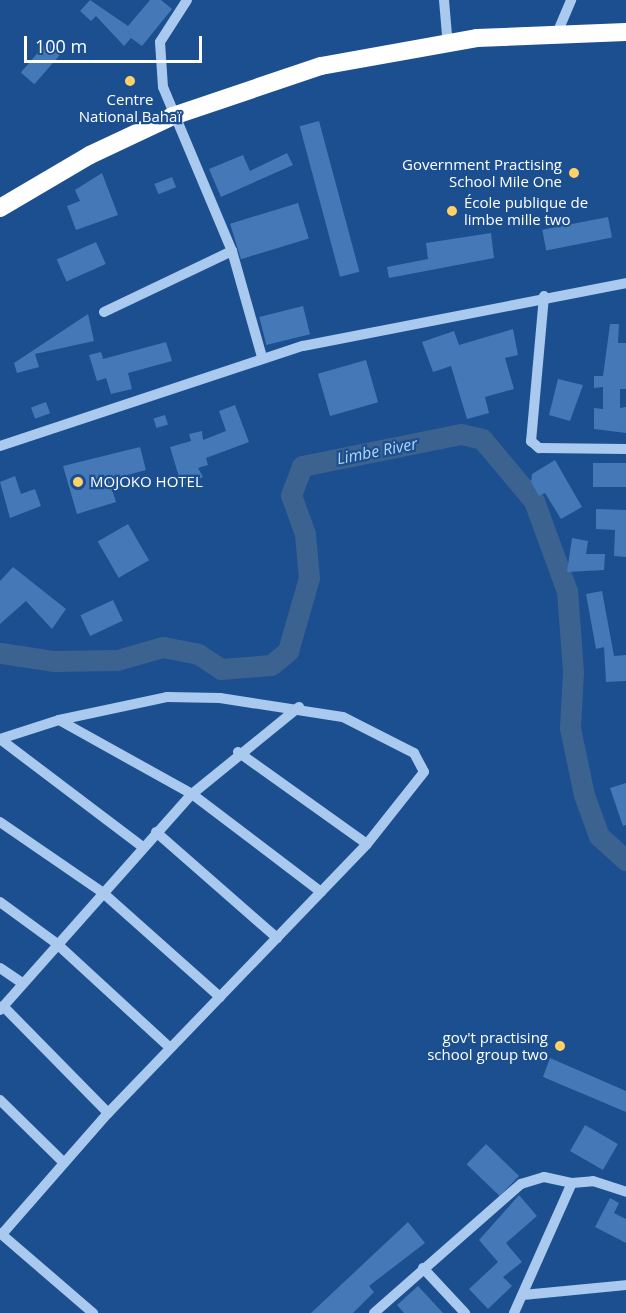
<!DOCTYPE html>
<meta charset="utf-8">
<style>
body{margin:0}
#map{position:relative;width:626px;height:1313px;overflow:hidden;background:#1b4f8f;font-family:"Open Sans",sans-serif}
div>[style]{position:absolute}
.river>*{height:21px;margin:-10.5px;padding:0 10.5px;transform-origin:10.5px;border-radius:10.5px;background:#3c6290}
.building>*{inset:0;background:#4478b7;transform-origin:0 0}
.minor>*{height:10px;margin:-5px;padding:0 5px;transform-origin:5px;border-radius:5px;background:#a9c9ee}
.highway>*{height:18px;margin:-9px;padding:0 9px;transform-origin:9px;border-radius:9px;background:#fff}
.dots>*{width:16px;height:16px;translate:-50% -50%;box-sizing:border-box;border:3px solid #1b4f8f;border-radius:50%}
span{translate:-50% -50%;white-space:nowrap;text-align:center;line-height:1.15;-webkit-text-stroke:4.5px #1b4f8f;paint-order:stroke}
.poi-label{font-size:15px;color:#fff}
.right{translate:-100% -50%;text-align:right}
.left{translate:0 -50%;text-align:left}
.water-label{font-size:16px;color:#b5d3f5;font-style:italic}
.scale{position:absolute;left:24px;top:36px;width:178px;height:27px;box-sizing:border-box;border:3px solid #fff;border-top:0;padding-left:8px;font-size:18px;line-height:21px;white-space:nowrap;color:#fff;-webkit-text-stroke:4px #1b4f8f;paint-order:stroke}
</style>
<div id="map">
<div class="river">
<div style="left:0;top:653px;width:55px;rotate:8.4deg"></div>
<div style="left:54px;top:661px;width:63px;rotate:-0.9deg"></div>
<div style="left:117px;top:660px;width:48px;rotate:-15.8deg"></div>
<div style="left:163px;top:647px;width:36px;rotate:11deg"></div>
<div style="left:198px;top:654px;width:27px;rotate:33deg"></div>
<div style="left:221px;top:669px;width:50px;rotate:-4.6deg"></div>
<div style="left:271px;top:665px;width:22px;rotate:-39deg"></div>
<div style="left:288px;top:651px;width:76px;rotate:-74deg"></div>
<div style="left:309px;top:578px;width:44px;rotate:-95.2deg"></div>
<div style="left:305px;top:534px;width:41px;rotate:-109.7deg"></div>
<div style="left:291px;top:495px;width:31px;rotate:-69deg"></div>
<div style="left:302px;top:466px;width:162px;rotate:-11.4deg"></div>
<div style="left:461px;top:434px;width:22px;rotate:13deg"></div>
<div style="left:482px;top:439px;width:81px;rotate:50deg"></div>
<div style="left:534px;top:501px;width:96px;rotate:69.9deg"></div>
<div style="left:567px;top:591px;width:80px;rotate:85.7deg"></div>
<div style="left:573px;top:671px;width:57px;rotate:93deg"></div>
<div style="left:570px;top:728px;width:68px;rotate:78.2deg"></div>
<div style="left:584px;top:795px;width:44px;rotate:69.9deg"></div>
<div style="left:599px;top:836px;width:36px;rotate:42deg"></div>
</div>
<div class="building">
<div style="clip-path:polygon(90px 0,128px 26px,150px 0,161px 0,172px 9px,142px 46px,131px 38px,124px 46px,96px 16px,91px 21px,80px 11px)"></div>
<div style="left:49px;top:40px;width:18px;height:43px;rotate:41deg"></div>
<div style="left:319px;top:121px;width:156px;height:20px;rotate:75deg"></div>
<div style="clip-path:polygon(287px 153px,293px 165px,221px 197px,209px 169px,243px 155px,250px 171px)"></div>
<div style="clip-path:polygon(102px 173px,118px 215px,76px 230px,67px 206px,80px 201px,75px 190px)"></div>
<div style="left:172px;top:177px;width:11px;height:19px;rotate:68deg"></div>
<div style="left:298px;top:203px;width:37px;height:71px;rotate:73deg"></div>
<div style="left:608px;top:217px;width:21px;height:67px;rotate:79deg"></div>
<div style="clip-path:polygon(491px 233px,494px 258px,389px 278px,387px 267px,428px 259px,426px 243px)"></div>
<div style="left:96px;top:242px;width:24px;height:43px;rotate:66deg"></div>
<div style="left:303px;top:306px;width:29px;height:45px;rotate:76deg"></div>
<div style="clip-path:polygon(88px 314px,94px 341px,35px 354px,39px 367px,17px 373px,14px 363px)"></div>
<div style="clip-path:polygon(610px 324px,619px 324px,618px 343px,626px 343px,626px 389px,620px 389px,620px 408px,626px 407px,626px 433px,594px 429px,594px 408px,603px 409px,603px 387px,594px 388px,594px 376px,603px 376px)"></div>
<div style="clip-path:polygon(513px 329px,518px 355px,505px 358px,514px 389px,485px 397px,489px 413px,467px 419px,451px 366px,433px 372px,422px 342px,454px 331px,459px 345px)"></div>
<div style="clip-path:polygon(166px 342px,172px 361px,128px 373px,132px 389px,111px 394px,106px 378px,97px 381px,89px 355px,101px 352px,103px 359px)"></div>
<div style="left:366px;top:360px;width:44px;height:50px;rotate:74deg"></div>
<div style="clip-path:polygon(558px 379px,583px 385px,570px 421px,549px 415px)"></div>
<div style="left:46px;top:402px;width:12px;height:16px;rotate:70deg"></div>
<div style="clip-path:polygon(235px 405px,249px 442px,206px 458px,208px 465px,198px 468px,203px 477px,182px 487px,170px 447px,191px 441px,189px 434px,202px 431px,203px 440px,226px 431px,219px 411px)"></div>
<div style="left:165px;top:415px;width:10px;height:12px;rotate:73deg"></div>
<div style="clip-path:polygon(140px 447px,146px 470px,109px 480px,116px 502px,77px 514px,63px 466px)"></div>
<div style="clip-path:polygon(555px 460px,582px 507px,561px 519px,545px 493px,539px 496px,531px 482px,532px 474px)"></div>
<div style="left:593px;top:463px;width:33px;height:24px"></div>
<div style="clip-path:polygon(15px 476px,21px 494px,35px 489px,41px 506px,10px 518px,0 482px)"></div>
<div style="clip-path:polygon(596px 509px,626px 510px,626px 557px,614px 556px,615px 530px,596px 529px)"></div>
<div style="left:128px;top:524px;width:42px;height:35px;rotate:60deg"></div>
<div style="clip-path:polygon(572px 538px,588px 541px,586px 554px,605px 554px,604px 570px,567px 572px)"></div>
<div style="clip-path:polygon(13px 567px,66px 609px,52px 629px,26px 601px,0 624px,0 581px)"></div>
<div style="clip-path:polygon(602px 591px,614px 656px,626px 655px,626px 681px,606px 682px,604px 647px,596px 649px,586px 594px)"></div>
<div style="left:113px;top:600px;width:23px;height:36px;rotate:65deg"></div>
<div style="clip-path:polygon(626px 783px,626px 825px,623px 826px,610px 788px)"></div>
<div style="clip-path:polygon(550px 1058px,626px 1091px,626px 1112px,543px 1077px)"></div>
<div style="left:585px;top:1125px;width:38px;height:30px;rotate:30deg"></div>
<div style="left:486px;top:1144px;width:46px;height:28px;rotate:44deg"></div>
<div style="clip-path:polygon(519px 1195px,537px 1216px,506px 1243px,522px 1262px,503px 1277px,512px 1286px,488px 1309px,469px 1289px,498px 1262px,479px 1240px)"></div>
<div style="clip-path:polygon(610px 1198px,619px 1203px,614px 1213px,626px 1219px,626px 1243px,595px 1227px)"></div>
<div style="clip-path:polygon(408px 1222px,425px 1243px,369px 1286px,374px 1292px,353px 1313px,311px 1313px)"></div>
<div style="clip-path:polygon(418px 1286px,443px 1313px,404px 1313px,397px 1305px)"></div>
</div>
<div class="minor">
<div style="left:187px;top:0;width:50px;rotate:122.7deg"></div>
<div style="left:160px;top:42px;width:45px;rotate:86.2deg"></div>
<div style="left:163px;top:87px;width:178px;rotate:67.2deg"></div>
<div style="left:232px;top:251px;width:110px;rotate:74.2deg"></div>
<div style="left:444px;top:0;width:47px;rotate:85.1deg"></div>
<div style="left:558px;top:31px;width:34px;rotate:-67deg"></div>
<div style="left:544px;top:296px;width:146px;rotate:95.1deg"></div>
<div style="left:531px;top:441px;width:11px;rotate:41deg"></div>
<div style="left:539px;top:448px;width:87px;rotate:0.7deg"></div>
<div style="left:104px;top:312px;width:142px;rotate:-25.5deg"></div>
<div style="left:0;top:446px;width:319px;rotate:-18.3deg"></div>
<div style="left:303px;top:346px;width:329px;rotate:-11deg"></div>
<div style="left:59px;top:720px;width:152px;rotate:29.1deg"></div>
<div style="left:192px;top:794px;width:162px;rotate:37.2deg"></div>
<div style="left:0;top:739px;width:62px;rotate:-17.9deg"></div>
<div style="left:59px;top:720px;width:110px;rotate:-12deg"></div>
<div style="left:167px;top:697px;width:53px;rotate:1.1deg"></div>
<div style="left:220px;top:698px;width:124px;rotate:8.8deg"></div>
<div style="left:343px;top:717px;width:80px;rotate:26.9deg"></div>
<div style="left:414px;top:753px;width:21px;rotate:62deg"></div>
<div style="left:424px;top:772px;width:92px;rotate:128.4deg"></div>
<div style="left:367px;top:844px;width:373px;rotate:133.9deg"></div>
<div style="left:108px;top:1113px;width:161px;rotate:131.2deg"></div>
<div style="left:0;top:739px;width:179px;rotate:37.1deg"></div>
<div style="left:238px;top:752px;width:158px;rotate:35.5deg"></div>
<div style="left:0;top:822px;width:124px;rotate:34.5deg"></div>
<div style="left:102px;top:892px;width:158px;rotate:41.7deg"></div>
<div style="left:156px;top:832px;width:161px;rotate:41.2deg"></div>
<div style="left:0;top:902px;width:69px;rotate:36.2deg"></div>
<div style="left:56px;top:943px;width:155px;rotate:42.6deg"></div>
<div style="left:0;top:968px;width:25px;rotate:34deg"></div>
<div style="left:3px;top:1006px;width:150px;rotate:45.5deg"></div>
<div style="left:0;top:1010px;width:289px;rotate:-48.4deg"></div>
<div style="left:192px;top:794px;width:138px;rotate:-39.1deg"></div>
<div style="left:0;top:1100px;width:88px;rotate:44.5deg"></div>
<div style="left:0;top:1233px;width:123px;rotate:40.7deg"></div>
<div style="left:423px;top:1268px;width:62px;rotate:47deg"></div>
<div style="left:523px;top:1295px;width:103px;rotate:-5.5deg"></div>
<div style="left:374px;top:1313px;width:196px;rotate:-41.3deg"></div>
<div style="left:521px;top:1184px;width:24px;rotate:-17deg"></div>
<div style="left:544px;top:1177px;width:29px;rotate:12deg"></div>
<div style="left:514px;top:1313px;width:142px;rotate:-66deg"></div>
<div style="left:572px;top:1183px;width:21px;rotate:-5deg"></div>
<div style="left:593px;top:1181px;width:35px;rotate:18deg"></div>
</div>
<div class="highway">
<div style="left:0;top:208px;width:104px;rotate:-30.5deg"></div>
<div style="left:90px;top:155px;width:92px;rotate:-25.2deg"></div>
<div style="left:173px;top:116px;width:156px;rotate:-18.7deg"></div>
<div style="left:321px;top:66px;width:158px;rotate:-10.2deg"></div>
<div style="left:477px;top:38px;width:149px;rotate:-2.3deg"></div>
</div>
<div class="dots">
<div style="left:130px;top:81px;background:#ffd166"></div>
<div style="left:574px;top:173px;background:#ffd166"></div>
<div style="left:452px;top:211px;background:#ffd166"></div>
<div style="left:78px;top:482px;background:#ffd166"></div>
<div style="left:560px;top:1046px;background:#ffd166"></div>
</div>
<div class="poi-label">
<span style="left:130px;top:108px">Centre<br>National Bahaï</span>
<span class="right" style="left:562px;top:173px">Government Practising<br>School Mile One</span>
<span class="left" style="left:464px;top:211px">École publique de<br>limbe mille two</span>
<span class="left" style="left:90px;top:482px">MOJOKO HOTEL</span>
<span class="right" style="left:548px;top:1046px">gov't practising<br>school group two</span>
</div>
<div class="water-label">
<span style="left:377px;top:451px;rotate:-11deg">Limbe River</span>
</div>
<div class="scale">100 m</div>
</div>
